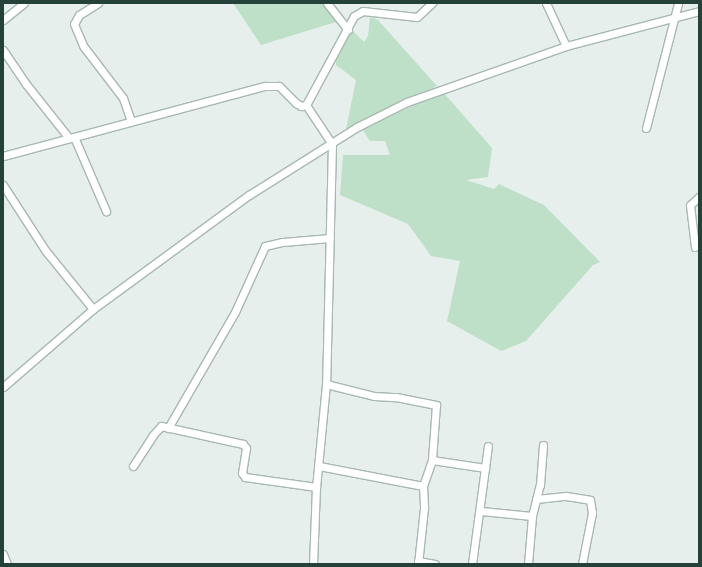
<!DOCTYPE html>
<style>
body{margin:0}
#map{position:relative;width:702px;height:567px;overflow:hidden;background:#e6efeb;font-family:Quicksand,sans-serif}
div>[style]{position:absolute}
.green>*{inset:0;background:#bfe0c8}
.roads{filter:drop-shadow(1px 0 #a8b8b2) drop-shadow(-1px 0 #a8b8b2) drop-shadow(0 1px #a8b8b2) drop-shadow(0 -1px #a8b8b2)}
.minor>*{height:7px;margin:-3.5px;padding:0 3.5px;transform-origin:3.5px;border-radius:3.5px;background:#fff}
span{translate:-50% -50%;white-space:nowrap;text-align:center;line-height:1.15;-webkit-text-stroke:3px #f7fbf9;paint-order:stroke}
.frame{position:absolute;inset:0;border:4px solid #24423a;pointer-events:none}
</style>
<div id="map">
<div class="green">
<div style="clip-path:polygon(233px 3px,324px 3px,336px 22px,261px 45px)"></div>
<div style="clip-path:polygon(370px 17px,378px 20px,437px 86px,346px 129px,356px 80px,336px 65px,336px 58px,352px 30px,364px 42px,368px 36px)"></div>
<div style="clip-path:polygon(443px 92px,492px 148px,488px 177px,466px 180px,494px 189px,499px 184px,544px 205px,600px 262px,593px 265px,526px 341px,501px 351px,447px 321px,460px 261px,431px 256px,408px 224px,340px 195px,343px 155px,390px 155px,385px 141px,370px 141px,362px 129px)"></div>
</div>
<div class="roads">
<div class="minor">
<div style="left:98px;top:3px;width:22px;rotate:148deg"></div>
<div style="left:79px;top:15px;width:10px;rotate:119deg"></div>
<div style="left:74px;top:24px;width:25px;rotate:67deg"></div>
<div style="left:84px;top:47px;width:64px;rotate:52.6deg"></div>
<div style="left:123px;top:98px;width:24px;rotate:71deg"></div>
<div style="left:327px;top:3px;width:34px;rotate:52deg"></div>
<div style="left:546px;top:3px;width:47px;rotate:65.1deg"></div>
<div style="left:3px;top:20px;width:27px;rotate:-39deg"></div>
<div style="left:3px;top:50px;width:41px;rotate:55.9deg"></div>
<div style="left:26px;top:84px;width:69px;rotate:51.5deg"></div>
<div style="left:306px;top:105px;width:47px;rotate:56.3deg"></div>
<div style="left:332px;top:144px;width:240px;rotate:91.4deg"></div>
<div style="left:326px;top:384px;width:103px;rotate:95.5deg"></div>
<div style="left:316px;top:487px;width:77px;rotate:92.2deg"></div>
<div style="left:646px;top:128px;width:129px;rotate:-75.6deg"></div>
<div style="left:74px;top:137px;width:81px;rotate:66.6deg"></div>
<div style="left:3px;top:156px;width:271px;rotate:-15deg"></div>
<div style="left:265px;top:86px;width:14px"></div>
<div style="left:279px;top:86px;width:24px;rotate:45deg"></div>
<div style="left:296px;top:103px;width:6px;rotate:31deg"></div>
<div style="left:301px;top:106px;width:5px;rotate:-11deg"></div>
<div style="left:306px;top:105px;width:101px;rotate:-61.7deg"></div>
<div style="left:354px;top:16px;width:10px;rotate:-29deg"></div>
<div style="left:363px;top:11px;width:54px;rotate:6.3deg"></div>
<div style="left:417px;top:17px;width:21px;rotate:-43deg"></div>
<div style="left:3px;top:185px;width:77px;rotate:57.1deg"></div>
<div style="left:45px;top:250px;width:76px;rotate:50.9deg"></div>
<div style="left:695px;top:247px;width:42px;rotate:-96.8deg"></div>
<div style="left:690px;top:205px;width:12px;rotate:-42deg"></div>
<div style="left:326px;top:384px;width:49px;rotate:14deg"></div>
<div style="left:374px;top:396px;width:22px;rotate:3deg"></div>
<div style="left:396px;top:397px;width:41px;rotate:11.3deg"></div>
<div style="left:436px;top:405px;width:55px;rotate:94.2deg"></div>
<div style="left:432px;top:460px;width:28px;rotate:109deg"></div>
<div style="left:423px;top:486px;width:22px;rotate:87deg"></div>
<div style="left:424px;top:508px;width:56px;rotate:96.1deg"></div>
<div style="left:3px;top:387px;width:119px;rotate:-40.9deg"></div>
<div style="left:93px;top:309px;width:193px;rotate:-36.2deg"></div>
<div style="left:249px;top:195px;width:128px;rotate:-32.2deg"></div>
<div style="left:357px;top:127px;width:56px;rotate:-26.6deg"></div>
<div style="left:407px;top:102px;width:169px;rotate:-19.4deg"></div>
<div style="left:566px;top:46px;width:138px;rotate:-14.7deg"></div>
<div style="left:168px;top:428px;width:134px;rotate:-60deg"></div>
<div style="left:235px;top:312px;width:72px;rotate:-65.6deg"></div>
<div style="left:265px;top:246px;width:18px;rotate:-13deg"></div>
<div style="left:283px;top:242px;width:47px;rotate:-4.9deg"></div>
<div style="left:432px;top:460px;width:54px;rotate:8.6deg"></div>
<div style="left:133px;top:466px;width:37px;rotate:-57deg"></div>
<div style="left:153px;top:435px;width:12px;rotate:-48deg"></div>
<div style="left:161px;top:426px;width:84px;rotate:12.4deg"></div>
<div style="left:243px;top:444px;width:5px;rotate:53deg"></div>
<div style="left:246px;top:448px;width:25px;rotate:99deg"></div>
<div style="left:242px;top:473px;width:5px;rotate:53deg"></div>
<div style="left:245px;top:477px;width:72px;rotate:8deg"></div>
<div style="left:319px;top:466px;width:106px;rotate:10.9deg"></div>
<div style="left:536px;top:499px;width:30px;rotate:-6deg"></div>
<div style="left:566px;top:496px;width:24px;rotate:9deg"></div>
<div style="left:590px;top:500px;width:13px;rotate:81deg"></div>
<div style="left:592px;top:513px;width:52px;rotate:101.1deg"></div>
<div style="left:481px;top:511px;width:51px;rotate:5.6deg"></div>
<div style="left:3px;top:554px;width:11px;rotate:68deg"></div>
<div style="left:418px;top:561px;width:17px;rotate:10deg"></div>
<div style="left:472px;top:564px;width:119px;rotate:-82.3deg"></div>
<div style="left:528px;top:564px;width:48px;rotate:-85.2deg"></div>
<div style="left:532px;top:516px;width:32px;rotate:-76deg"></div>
<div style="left:540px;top:485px;width:40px;rotate:-85.7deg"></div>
</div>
</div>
<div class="frame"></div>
</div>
